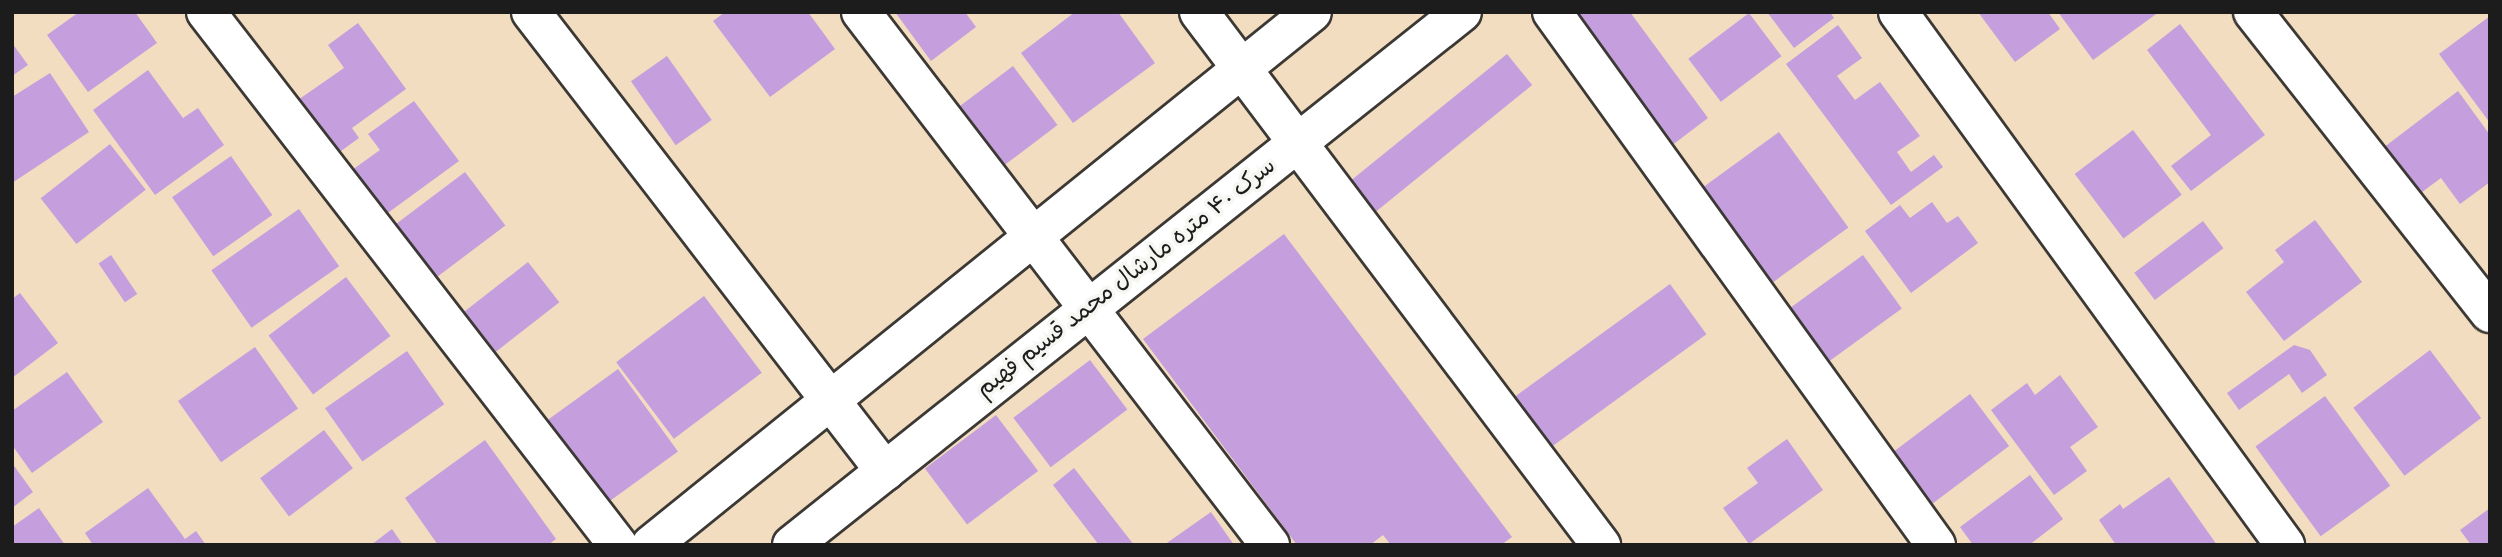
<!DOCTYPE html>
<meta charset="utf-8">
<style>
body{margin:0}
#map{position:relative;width:2502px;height:557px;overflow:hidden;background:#f3ddc0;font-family:"Indie Flower","Playpen Sans Arabic",sans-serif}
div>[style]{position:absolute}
.building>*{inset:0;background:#c49edd;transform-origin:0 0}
.roads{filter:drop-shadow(2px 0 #3c3935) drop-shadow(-2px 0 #3c3935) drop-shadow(0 2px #3c3935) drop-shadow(0 -2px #3c3935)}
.minor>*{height:38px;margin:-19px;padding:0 19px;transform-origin:19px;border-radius:19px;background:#fff}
.tertiary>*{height:38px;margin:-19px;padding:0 19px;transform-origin:19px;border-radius:19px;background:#fff}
span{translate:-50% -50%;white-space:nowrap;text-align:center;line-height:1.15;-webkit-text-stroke:7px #f6f6f2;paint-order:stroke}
.street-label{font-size:23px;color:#1c1c1c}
.frame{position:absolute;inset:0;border:14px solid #1c1c1c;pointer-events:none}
</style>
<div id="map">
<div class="building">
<div style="clip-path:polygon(79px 12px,135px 12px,157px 43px,88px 92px,47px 35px)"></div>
<div style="clip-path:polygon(725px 12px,808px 12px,835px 49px,770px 97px,713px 21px)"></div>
<div style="clip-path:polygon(895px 12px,965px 12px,976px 27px,931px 61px)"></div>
<div style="clip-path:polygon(1075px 12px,1118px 12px,1155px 63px,1073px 123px,1021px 53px)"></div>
<div style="clip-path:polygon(1571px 12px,1630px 12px,1708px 118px,1671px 146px)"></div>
<div style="clip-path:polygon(1767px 12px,1830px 12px,1834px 18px,1794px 48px)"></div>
<div style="clip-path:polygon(1978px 12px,2048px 12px,2060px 29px,2015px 62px)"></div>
<div style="clip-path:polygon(2058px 12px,2159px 12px,2093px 60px)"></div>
<div style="left:1749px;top:13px;width:54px;height:76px;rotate:53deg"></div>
<div style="clip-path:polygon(2490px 16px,2490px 123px,2439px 54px)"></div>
<div style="clip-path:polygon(358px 23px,406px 89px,352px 128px,359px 138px,334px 156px,295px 102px,344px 68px,328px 45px)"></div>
<div style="clip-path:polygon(2180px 24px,2265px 135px,2191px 191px,2171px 166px,2211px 135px,2147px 50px)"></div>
<div style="clip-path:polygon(1838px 25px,1862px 58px,1837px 76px,1855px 100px,1880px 82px,1920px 136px,1897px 152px,1911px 172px,1934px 155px,1943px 167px,1891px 205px,1786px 64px)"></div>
<div style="clip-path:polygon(12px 43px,28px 65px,12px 76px)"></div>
<div style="left:1507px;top:54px;width:40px;height:208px;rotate:51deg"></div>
<div style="left:667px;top:56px;width:78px;height:44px;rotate:55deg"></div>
<div style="left:1013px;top:66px;width:74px;height:66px;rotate:53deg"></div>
<div style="clip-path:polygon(148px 70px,183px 118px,198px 108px,224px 145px,155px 195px,93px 110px)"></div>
<div style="clip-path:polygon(50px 73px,89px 132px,12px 183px,12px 97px)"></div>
<div style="clip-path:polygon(2458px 91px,2490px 135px,2490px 182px,2460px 204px,2441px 178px,2414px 198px,2379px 151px)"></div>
<div style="clip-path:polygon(414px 101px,459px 161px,385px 215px,352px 170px,380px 150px,368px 134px)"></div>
<div style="left:2133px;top:130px;width:81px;height:73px;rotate:53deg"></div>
<div style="left:1779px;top:132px;width:118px;height:102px;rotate:54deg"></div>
<div style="left:110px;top:144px;width:58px;height:88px;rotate:52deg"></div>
<div style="left:231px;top:156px;width:72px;height:72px;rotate:55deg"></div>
<div style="left:465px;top:172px;width:67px;height:86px;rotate:53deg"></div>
<div style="clip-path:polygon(1932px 202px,1947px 223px,1958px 216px,1978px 243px,1911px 293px,1865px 231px,1900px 205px,1910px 218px)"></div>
<div style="left:299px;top:209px;width:70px;height:107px;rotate:55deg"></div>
<div style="clip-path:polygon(2315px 220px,2362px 282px,2284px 341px,2246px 292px,2284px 262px,2275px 250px)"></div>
<div style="left:2203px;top:221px;width:34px;height:86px;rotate:53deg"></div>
<div style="clip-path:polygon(1284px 234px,1512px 537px,1501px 545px,1391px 545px,1383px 535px,1370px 545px,1297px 545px,1143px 339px)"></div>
<div style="left:111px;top:255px;width:47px;height:15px;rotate:56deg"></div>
<div style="left:1863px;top:255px;width:66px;height:97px;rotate:54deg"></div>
<div style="left:528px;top:262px;width:51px;height:81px;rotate:52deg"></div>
<div style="left:346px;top:277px;width:74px;height:97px;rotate:53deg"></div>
<div style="left:1670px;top:284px;width:62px;height:191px;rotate:54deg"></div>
<div style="clip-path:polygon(20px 293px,58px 343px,12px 378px,12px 299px)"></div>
<div style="left:704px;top:296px;width:96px;height:110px;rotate:53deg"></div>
<div style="clip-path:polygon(2294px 345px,2310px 350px,2327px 375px,2302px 393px,2289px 374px,2239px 410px,2227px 393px)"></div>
<div style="left:255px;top:347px;width:75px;height:94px;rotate:55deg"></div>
<div style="left:2430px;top:350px;width:85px;height:96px;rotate:53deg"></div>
<div style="left:407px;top:351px;width:65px;height:100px;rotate:55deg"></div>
<div style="left:1090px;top:360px;width:62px;height:96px;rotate:53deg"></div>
<div style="left:618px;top:369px;width:102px;height:101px;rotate:54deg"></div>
<div style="clip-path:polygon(67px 372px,103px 422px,32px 473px,12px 445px,12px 411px)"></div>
<div style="clip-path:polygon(2060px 375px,2098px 427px,2070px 447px,2087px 471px,2054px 495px,1991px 410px,2027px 383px,2035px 395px)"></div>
<div style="left:1970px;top:394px;width:65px;height:97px;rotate:53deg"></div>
<div style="left:2325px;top:396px;width:111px;height:86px;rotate:54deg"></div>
<div style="left:996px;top:415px;width:70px;height:89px;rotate:53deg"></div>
<div style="left:324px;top:430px;width:48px;height:80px;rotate:53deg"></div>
<div style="clip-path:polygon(1787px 439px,1823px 490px,1749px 544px,1723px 508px,1758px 483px,1747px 468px)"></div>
<div style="clip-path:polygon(485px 440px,556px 539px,548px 545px,438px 545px,405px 498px)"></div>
<div style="clip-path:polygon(12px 463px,33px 492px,12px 508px)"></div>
<div style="clip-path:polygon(1074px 468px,1134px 545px,1099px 545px,1053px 485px)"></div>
<div style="clip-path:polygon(2030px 475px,2063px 519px,2029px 545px,1973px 545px,1960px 527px)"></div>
<div style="clip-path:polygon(2169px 477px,2217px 545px,2116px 545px,2099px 520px,2120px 504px,2123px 509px)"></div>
<div style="clip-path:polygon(148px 488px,185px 539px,196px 531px,206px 545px,93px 545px,85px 533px)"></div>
<div style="clip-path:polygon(39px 508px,65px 545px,12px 545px,12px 527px)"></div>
<div style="clip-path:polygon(2490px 508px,2490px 545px,2471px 545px,2460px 530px)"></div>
<div style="clip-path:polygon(1211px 512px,1234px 545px,1164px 545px)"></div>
<div style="clip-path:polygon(392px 529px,403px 545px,371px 545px)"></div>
</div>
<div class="roads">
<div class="minor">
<div style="left:206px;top:12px;width:674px;rotate:52.3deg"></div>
<div style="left:531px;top:12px;width:580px;rotate:52.36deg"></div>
<div style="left:861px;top:12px;width:672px;rotate:52.5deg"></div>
<div style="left:1199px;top:12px;width:668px;rotate:52.98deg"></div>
<div style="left:1552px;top:12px;width:657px;rotate:54.23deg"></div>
<div style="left:1898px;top:12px;width:659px;rotate:54.02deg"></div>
<div style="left:2253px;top:12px;width:383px;rotate:51.8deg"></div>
</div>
<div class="tertiary">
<div style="left:651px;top:545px;width:849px;rotate:-38.88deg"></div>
<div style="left:792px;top:545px;width:856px;rotate:-38.5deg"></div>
</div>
</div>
<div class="street-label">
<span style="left:1127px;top:279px;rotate:-38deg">سرک ۴۰ متره مارشال محمد قسیم فهیم</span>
</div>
<div class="frame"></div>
</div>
